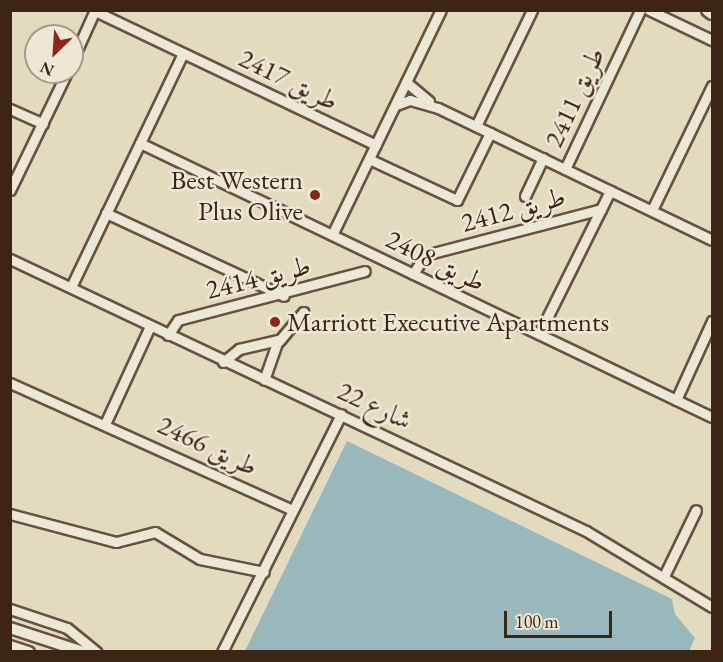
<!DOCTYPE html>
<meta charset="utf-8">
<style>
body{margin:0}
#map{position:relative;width:723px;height:662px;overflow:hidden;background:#e3dbbf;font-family:"EB Garamond",Amiri,serif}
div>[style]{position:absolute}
.water>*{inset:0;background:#99b8bc}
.roads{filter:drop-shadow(2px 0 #665240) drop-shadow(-2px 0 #665240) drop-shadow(0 2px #665240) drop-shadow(0 -2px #665240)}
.minor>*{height:9px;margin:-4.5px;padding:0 4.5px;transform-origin:4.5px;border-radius:4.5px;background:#ede8d5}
.tertiary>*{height:10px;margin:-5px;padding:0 5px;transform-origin:5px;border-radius:5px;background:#ede8d5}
.secondary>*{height:12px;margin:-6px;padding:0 6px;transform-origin:6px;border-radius:6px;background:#ede8d5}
.dots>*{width:16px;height:16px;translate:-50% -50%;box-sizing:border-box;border:3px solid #ede8d5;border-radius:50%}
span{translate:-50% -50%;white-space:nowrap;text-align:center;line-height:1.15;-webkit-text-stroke:5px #ede8d5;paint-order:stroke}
.street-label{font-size:27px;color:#3d2515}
.poi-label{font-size:27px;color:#3d2515}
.right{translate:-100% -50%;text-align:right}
.left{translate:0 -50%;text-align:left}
.frame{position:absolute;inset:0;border:12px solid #3d2515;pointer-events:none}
.north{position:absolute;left:24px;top:24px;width:60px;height:60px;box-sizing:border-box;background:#ede8d5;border:2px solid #a79a88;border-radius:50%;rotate:205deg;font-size:16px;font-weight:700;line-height:24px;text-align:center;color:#3d2515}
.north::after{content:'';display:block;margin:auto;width:21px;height:27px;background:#8f2418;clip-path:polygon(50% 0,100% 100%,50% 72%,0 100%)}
.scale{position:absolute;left:504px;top:611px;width:108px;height:27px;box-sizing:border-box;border:3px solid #3d2515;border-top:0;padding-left:8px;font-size:18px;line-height:21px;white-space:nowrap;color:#3d2515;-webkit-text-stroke:4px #ede8d5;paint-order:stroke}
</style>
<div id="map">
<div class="water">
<div style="clip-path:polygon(347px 441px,672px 599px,675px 614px,695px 638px,689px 651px,245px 651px)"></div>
</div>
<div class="roads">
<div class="minor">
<div style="left:649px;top:10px;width:70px;rotate:25.5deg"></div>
<div style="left:95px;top:11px;width:311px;rotate:25.5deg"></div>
<div style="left:72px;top:61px;width:56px;rotate:-65.7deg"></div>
<div style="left:406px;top:82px;width:30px;rotate:40deg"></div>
<div style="left:396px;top:105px;width:15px;rotate:-20deg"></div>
<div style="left:410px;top:100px;width:29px;rotate:16deg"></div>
<div style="left:438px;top:108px;width:304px;rotate:25.7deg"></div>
<div style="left:10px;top:109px;width:36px;rotate:24deg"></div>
<div style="left:476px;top:126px;width:129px;rotate:-64.2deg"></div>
<div style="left:140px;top:143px;width:634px;rotate:25.6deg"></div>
<div style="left:369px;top:159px;width:97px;rotate:25deg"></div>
<div style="left:457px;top:200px;width:75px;rotate:-63.8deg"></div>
<div style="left:565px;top:169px;width:176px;rotate:-64.7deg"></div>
<div style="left:10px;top:190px;width:131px;rotate:-64.2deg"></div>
<div style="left:525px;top:196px;width:42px;rotate:-64.7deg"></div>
<div style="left:652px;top:210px;width:138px;rotate:-64.2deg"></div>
<div style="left:106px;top:213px;width:196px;rotate:25deg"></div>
<div style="left:332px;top:235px;width:250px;rotate:-64.2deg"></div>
<div style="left:10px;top:259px;width:637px;rotate:25.28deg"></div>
<div style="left:586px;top:531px;width:147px;rotate:31.1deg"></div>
<div style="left:413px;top:274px;width:22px;rotate:-58deg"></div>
<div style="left:425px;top:255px;width:182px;rotate:-14.6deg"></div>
<div style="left:71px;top:287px;width:259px;rotate:-64.4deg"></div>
<div style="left:539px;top:334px;width:160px;rotate:-63.6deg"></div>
<div style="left:168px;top:335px;width:18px;rotate:-56deg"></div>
<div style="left:178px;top:320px;width:193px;rotate:-14.7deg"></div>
<div style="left:279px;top:341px;width:38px;rotate:-50deg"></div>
<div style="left:223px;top:362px;width:21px;rotate:-39deg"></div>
<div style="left:239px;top:349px;width:40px;rotate:-13deg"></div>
<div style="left:278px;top:340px;width:42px;rotate:109.3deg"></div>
<div style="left:10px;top:383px;width:308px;rotate:24.2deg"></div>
<div style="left:676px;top:400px;width:87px;rotate:-65.5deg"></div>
<div style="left:105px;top:424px;width:108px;rotate:-65.3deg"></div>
<div style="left:10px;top:514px;width:110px;rotate:14.8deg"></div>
<div style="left:116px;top:542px;width:40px;rotate:-14.4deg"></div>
<div style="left:155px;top:532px;width:52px;rotate:31deg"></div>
<div style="left:200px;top:559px;width:65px;rotate:11.5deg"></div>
<div style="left:664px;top:576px;width:73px;rotate:-64.1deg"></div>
<div style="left:10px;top:609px;width:60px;rotate:18.4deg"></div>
<div style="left:67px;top:628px;width:38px;rotate:39deg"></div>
<div style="left:222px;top:652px;width:266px;rotate:-63.4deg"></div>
</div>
<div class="tertiary">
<div style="left:10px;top:628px;width:77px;rotate:18.2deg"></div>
<div style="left:10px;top:646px;width:20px;rotate:18deg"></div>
</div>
<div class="secondary">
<div style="left:708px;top:10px;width:5px;rotate:37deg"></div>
</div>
</div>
<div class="dots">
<div style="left:315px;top:195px;background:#8f2418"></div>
<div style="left:275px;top:322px;background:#8f2418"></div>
</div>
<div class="street-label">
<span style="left:289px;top:79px;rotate:26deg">طريق 2417</span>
<span style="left:574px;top:97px;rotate:-65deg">طريق 2411</span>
<span style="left:513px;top:209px;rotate:-15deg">طريق 2412</span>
<span style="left:436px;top:260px;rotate:26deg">طريق 2408</span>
<span style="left:258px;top:277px;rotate:-14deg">طريق 2414</span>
<span style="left:375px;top:405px;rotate:25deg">شارع 22</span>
<span style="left:208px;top:445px;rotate:25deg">طريق 2466</span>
</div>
<div class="poi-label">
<span class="right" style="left:303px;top:195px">Best Western<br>Plus Olive</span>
<span class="left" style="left:287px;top:322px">Marriott Executive Apartments</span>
</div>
<div class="frame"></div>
<div class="north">N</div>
<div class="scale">100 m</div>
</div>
